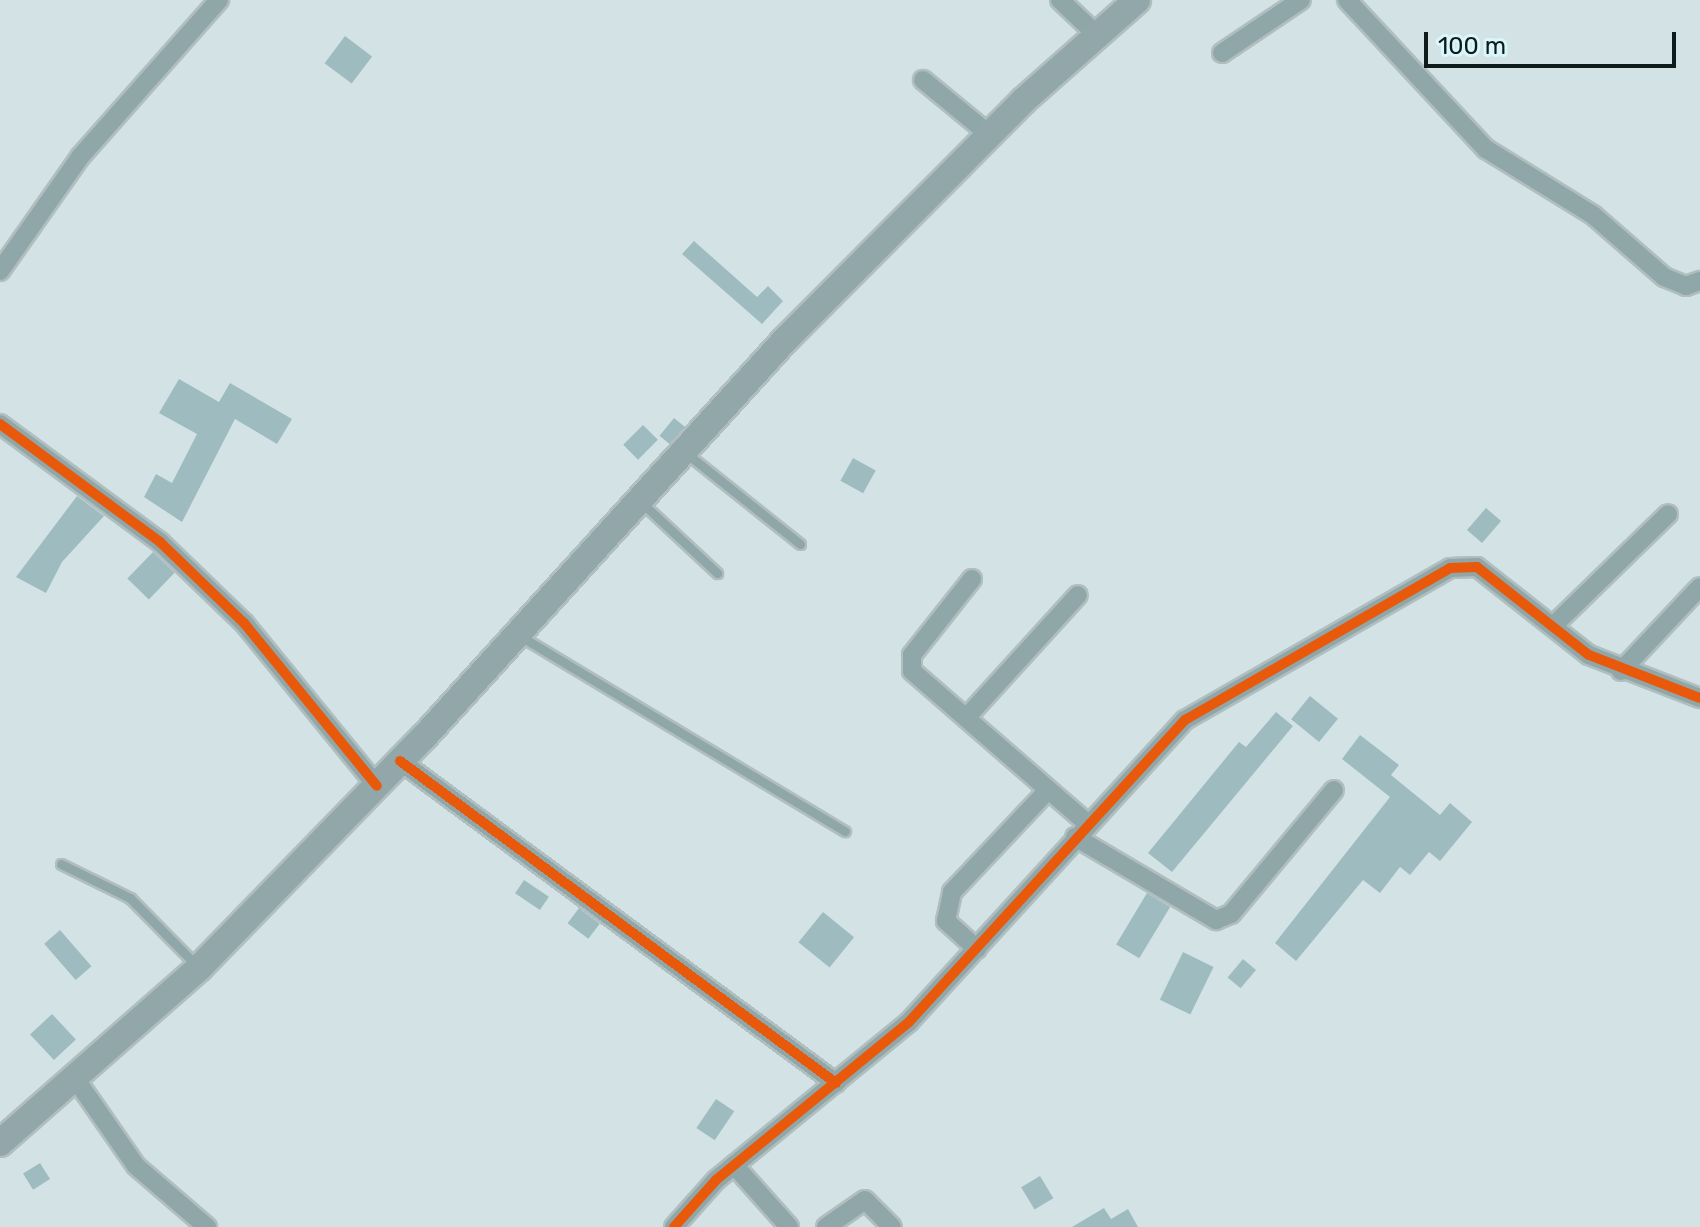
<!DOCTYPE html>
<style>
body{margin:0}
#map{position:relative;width:1700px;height:1227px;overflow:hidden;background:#d3e3e5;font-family:Rubik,sans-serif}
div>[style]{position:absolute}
.building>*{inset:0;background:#9ebcc0;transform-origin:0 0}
.roads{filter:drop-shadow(2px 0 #b1bebf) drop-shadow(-2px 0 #b1bebf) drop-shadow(0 2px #b1bebf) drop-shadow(0 -2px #b1bebf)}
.service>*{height:9px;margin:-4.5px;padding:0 4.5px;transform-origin:4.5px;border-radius:4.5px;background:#90a7a9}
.minor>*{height:18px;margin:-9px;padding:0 9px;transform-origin:9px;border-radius:9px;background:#90a7a9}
.secondary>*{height:26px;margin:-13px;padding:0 13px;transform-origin:13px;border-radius:13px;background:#92a7a9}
.cycleway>*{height:10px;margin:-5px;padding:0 5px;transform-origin:5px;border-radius:5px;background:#e8590c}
span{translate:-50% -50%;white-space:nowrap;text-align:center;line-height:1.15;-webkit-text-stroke:6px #d9f6fa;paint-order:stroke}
.scale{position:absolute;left:1424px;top:32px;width:252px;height:36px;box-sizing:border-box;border:4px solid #0f1a1b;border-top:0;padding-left:10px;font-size:24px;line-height:28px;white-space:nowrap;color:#0f1a1b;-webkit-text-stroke:6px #d9f6fa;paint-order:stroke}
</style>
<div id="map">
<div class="building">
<div style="left:345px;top:36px;width:34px;height:34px;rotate:37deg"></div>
<div style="clip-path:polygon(694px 241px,757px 297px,768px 286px,783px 301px,762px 324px,682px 254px)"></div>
<div style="clip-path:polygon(179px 379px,219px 402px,230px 383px,292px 419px,277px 444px,235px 419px,182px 522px,144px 497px,156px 474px,172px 483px,197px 434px,159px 413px)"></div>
<div style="left:674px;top:418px;width:14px;height:23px;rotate:39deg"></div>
<div style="left:643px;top:425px;width:21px;height:28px;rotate:45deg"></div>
<div style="left:853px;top:458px;width:26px;height:26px;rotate:29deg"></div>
<div style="clip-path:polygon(77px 496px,104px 516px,62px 562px,46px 593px,16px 577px)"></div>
<div style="left:1486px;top:508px;width:20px;height:29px;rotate:41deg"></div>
<div style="left:153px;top:552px;width:30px;height:37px;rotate:44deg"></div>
<div style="left:1310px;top:696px;width:36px;height:30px;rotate:39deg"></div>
<div style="clip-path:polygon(1276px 712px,1293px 726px,1172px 872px,1148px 853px,1239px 742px,1246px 747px)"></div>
<div style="clip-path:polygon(1360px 735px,1399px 765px,1391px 775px,1440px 815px,1450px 803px,1472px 822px,1440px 861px,1429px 852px,1410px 875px,1400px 867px,1380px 893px,1363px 880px,1296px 961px,1275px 943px,1390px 797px,1342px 759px)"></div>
<div style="left:524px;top:880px;width:30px;height:16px;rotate:34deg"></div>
<div style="left:1147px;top:893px;width:27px;height:60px;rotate:31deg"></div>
<div style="left:579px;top:908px;width:26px;height:19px;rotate:37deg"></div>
<div style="left:823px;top:912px;width:40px;height:39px;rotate:39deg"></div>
<div style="left:60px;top:930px;width:48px;height:21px;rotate:49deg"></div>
<div style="left:1183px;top:952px;width:34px;height:53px;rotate:26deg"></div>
<div style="left:1243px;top:959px;width:17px;height:24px;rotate:40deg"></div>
<div style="left:52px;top:1014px;width:35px;height:30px;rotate:47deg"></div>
<div style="left:716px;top:1099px;width:22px;height:35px;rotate:34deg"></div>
<div style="left:40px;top:1163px;width:19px;height:20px;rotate:58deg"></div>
<div style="left:1040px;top:1176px;width:26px;height:22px;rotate:59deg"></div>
<div style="clip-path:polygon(1104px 1208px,1111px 1219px,1128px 1209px,1138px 1227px,1072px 1227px)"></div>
</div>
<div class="roads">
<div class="service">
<div style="left:686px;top:453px;width:146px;rotate:38.6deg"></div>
<div style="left:642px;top:503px;width:103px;rotate:43deg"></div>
<div style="left:520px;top:636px;width:379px;rotate:31deg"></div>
<div style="left:61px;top:864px;width:77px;rotate:26.2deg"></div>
<div style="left:130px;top:898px;width:94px;rotate:45.4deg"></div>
</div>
<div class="minor">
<div style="left:1060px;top:0;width:50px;rotate:43.4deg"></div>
<div style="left:1347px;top:0;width:204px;rotate:47deg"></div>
<div style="left:1486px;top:149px;width:126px;rotate:31.7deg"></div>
<div style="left:1593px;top:215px;width:94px;rotate:41.1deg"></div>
<div style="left:1664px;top:277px;width:24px;rotate:22deg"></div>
<div style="left:1686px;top:286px;width:15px;rotate:-20deg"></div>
<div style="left:1222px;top:53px;width:95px;rotate:-33.9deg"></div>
<div style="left:923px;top:80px;width:87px;rotate:39.4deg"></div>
<div style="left:0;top:271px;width:139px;rotate:-54.9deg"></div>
<div style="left:80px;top:157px;width:210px;rotate:-48.5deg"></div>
<div style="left:0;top:424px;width:199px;rotate:36.4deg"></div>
<div style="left:160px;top:542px;width:117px;rotate:44deg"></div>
<div style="left:244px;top:623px;width:210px;rotate:50.8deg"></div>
<div style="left:972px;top:579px;width:97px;rotate:128.3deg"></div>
<div style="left:912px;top:655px;width:16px;rotate:90deg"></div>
<div style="left:912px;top:671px;width:233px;rotate:41deg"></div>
<div style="left:1554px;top:625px;width:159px;rotate:-44.2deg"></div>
<div style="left:1621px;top:671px;width:115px;rotate:-46.8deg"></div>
<div style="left:966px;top:718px;width:166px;rotate:-47.7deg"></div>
<div style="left:400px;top:761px;width:542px;rotate:36.45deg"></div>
<div style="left:1075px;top:837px;width:164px;rotate:30.5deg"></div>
<div style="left:1216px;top:920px;width:16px;rotate:-22deg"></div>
<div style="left:1231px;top:914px;width:161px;rotate:-50.3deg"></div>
<div style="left:977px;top:949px;width:42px;rotate:-137.9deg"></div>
<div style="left:946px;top:921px;width:30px;rotate:-78deg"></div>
<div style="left:952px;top:892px;width:140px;rotate:-46.7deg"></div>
<div style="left:77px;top:1081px;width:103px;rotate:55.2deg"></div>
<div style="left:136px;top:1166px;width:94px;rotate:40.7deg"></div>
<div style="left:734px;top:1165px;width:83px;rotate:48.4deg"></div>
<div style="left:674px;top:1227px;width:63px;rotate:-48.2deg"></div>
<div style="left:716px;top:1180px;width:249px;rotate:-39.3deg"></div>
<div style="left:909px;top:1022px;width:409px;rotate:-47.6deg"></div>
<div style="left:1185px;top:720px;width:305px;rotate:-29.8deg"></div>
<div style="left:1450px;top:568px;width:27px;rotate:-2deg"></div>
<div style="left:1477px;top:567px;width:142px;rotate:38.2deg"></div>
<div style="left:1589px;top:655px;width:119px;rotate:21.2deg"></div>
<div style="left:826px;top:1227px;width:47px;rotate:-34.7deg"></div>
<div style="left:865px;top:1200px;width:38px;rotate:45deg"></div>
</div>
<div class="secondary">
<div style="left:0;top:1143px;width:265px;rotate:-41.3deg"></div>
<div style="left:199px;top:968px;width:322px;rotate:-45.8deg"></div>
<div style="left:424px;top:737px;width:537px;rotate:-47.72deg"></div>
<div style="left:785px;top:340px;width:337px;rotate:-45.1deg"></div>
<div style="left:1023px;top:101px;width:152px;rotate:-41.5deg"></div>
</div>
</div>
<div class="cycleway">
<div style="left:0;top:424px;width:199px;rotate:36.4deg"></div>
<div style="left:160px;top:542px;width:117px;rotate:44deg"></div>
<div style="left:244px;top:623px;width:210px;rotate:50.8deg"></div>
<div style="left:400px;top:761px;width:542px;rotate:36.45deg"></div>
<div style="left:674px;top:1227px;width:63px;rotate:-48.2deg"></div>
<div style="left:716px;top:1180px;width:249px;rotate:-39.3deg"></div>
<div style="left:909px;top:1022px;width:409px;rotate:-47.6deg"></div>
<div style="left:1185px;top:720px;width:305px;rotate:-29.8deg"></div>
<div style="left:1450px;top:568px;width:27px;rotate:-2deg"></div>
<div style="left:1477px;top:567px;width:142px;rotate:38.2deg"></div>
<div style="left:1589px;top:655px;width:119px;rotate:21.2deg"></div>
</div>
<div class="scale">100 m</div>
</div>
